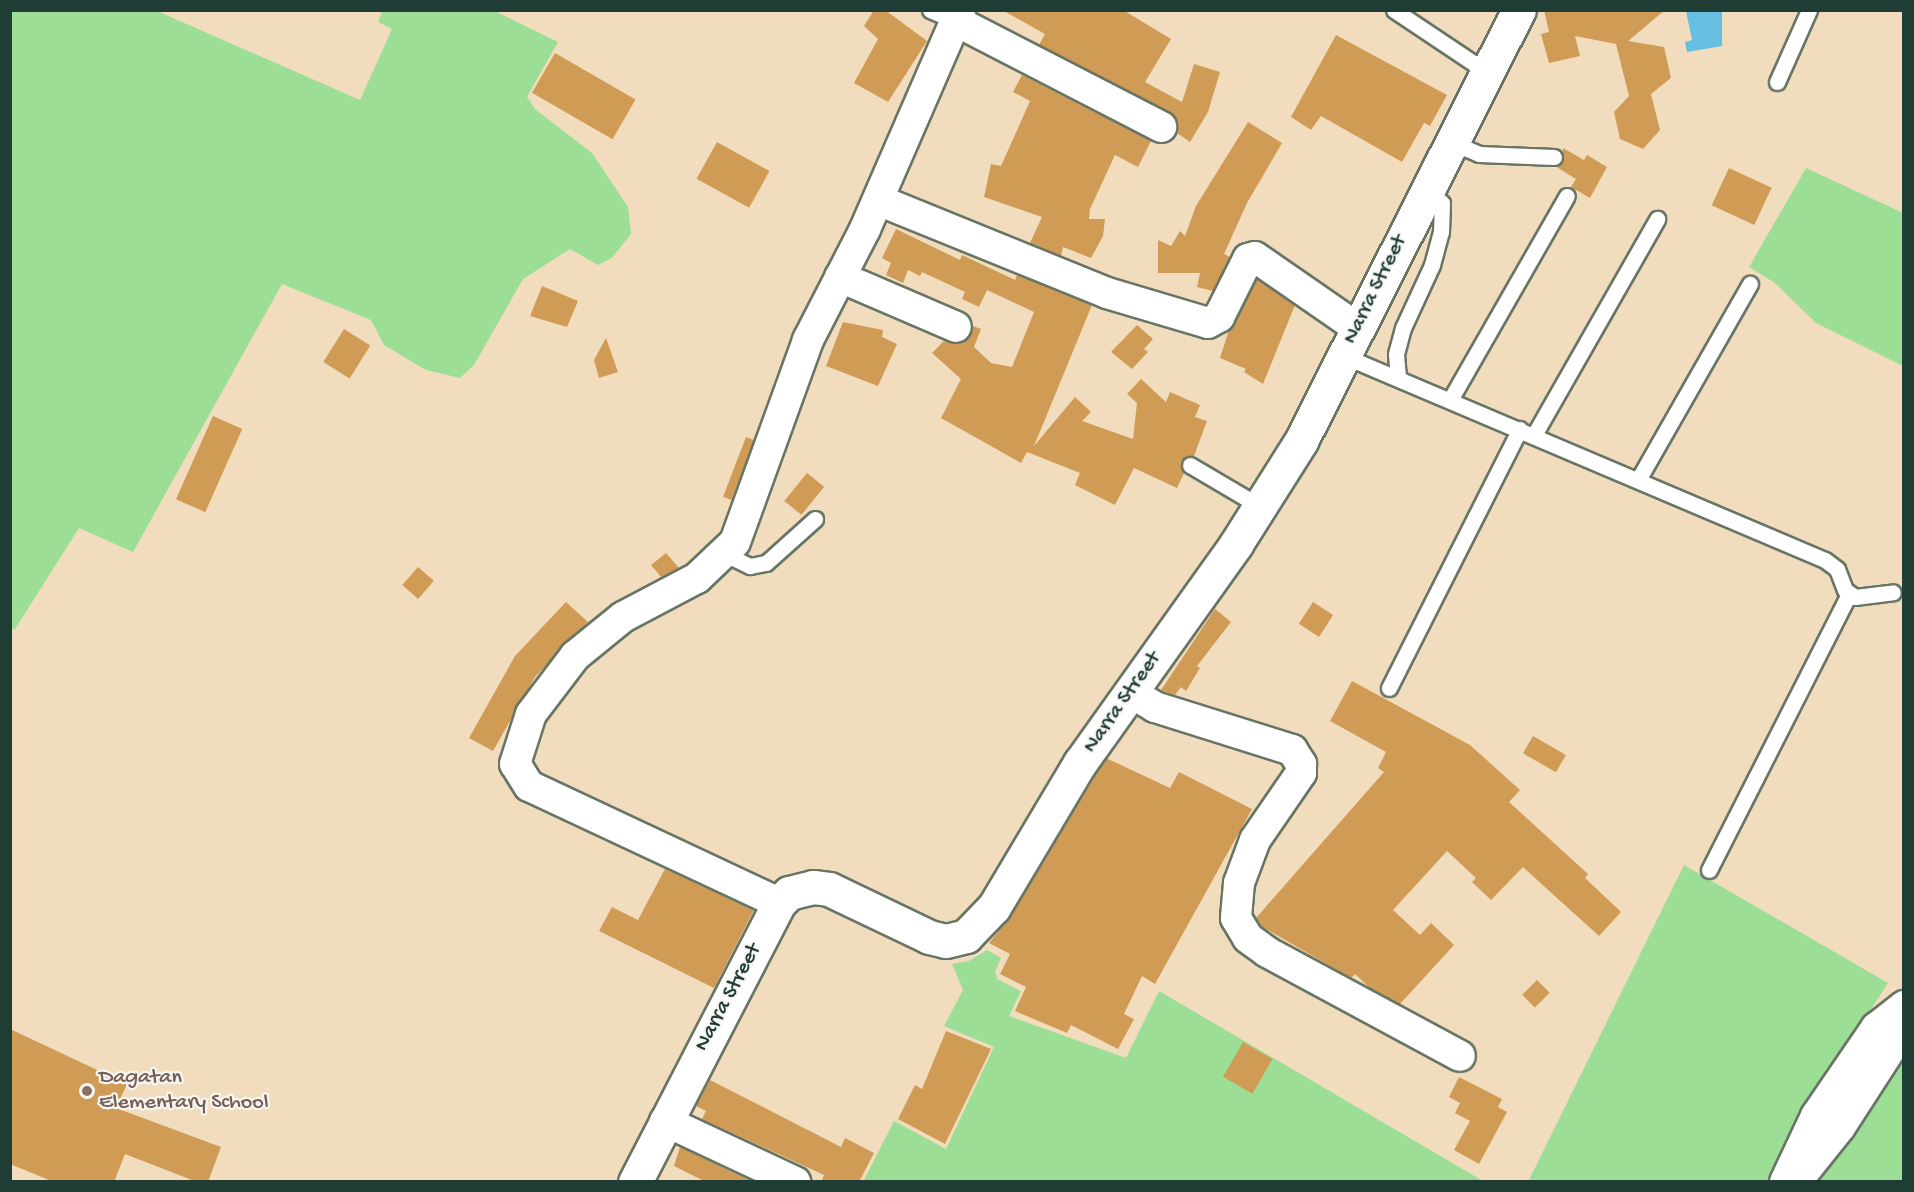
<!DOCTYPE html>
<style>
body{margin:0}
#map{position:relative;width:1914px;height:1192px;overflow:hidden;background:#f1ddbe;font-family:"Gochi Hand",sans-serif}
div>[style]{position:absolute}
.green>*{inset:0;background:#9cde95}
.water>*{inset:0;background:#66bee3}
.building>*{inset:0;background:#d09b54;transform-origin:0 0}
.roads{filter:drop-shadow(2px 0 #687564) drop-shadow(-2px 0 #687564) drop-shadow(0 2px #687564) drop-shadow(0 -2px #687564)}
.lane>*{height:15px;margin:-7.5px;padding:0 7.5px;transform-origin:7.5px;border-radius:7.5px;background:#fff}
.street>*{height:30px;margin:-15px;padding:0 15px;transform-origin:15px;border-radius:15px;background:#fff}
.secondary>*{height:33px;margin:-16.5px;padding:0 16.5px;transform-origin:16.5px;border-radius:16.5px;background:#fff}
.dots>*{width:16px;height:16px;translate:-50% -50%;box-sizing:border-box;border:3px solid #f6f6f2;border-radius:50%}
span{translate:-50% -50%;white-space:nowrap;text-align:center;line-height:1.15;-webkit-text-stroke:4.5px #f6f6f2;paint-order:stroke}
.street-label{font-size:22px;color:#1f3d34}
.education-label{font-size:22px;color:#785e54}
.left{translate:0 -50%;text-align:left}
.frame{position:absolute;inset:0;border:12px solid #1f3d34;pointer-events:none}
</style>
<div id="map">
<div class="green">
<div style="clip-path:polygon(10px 11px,157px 11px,360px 100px,392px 29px,378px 22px,382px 11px,495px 11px,558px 42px,527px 97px,535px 109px,592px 153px,628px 207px,631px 234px,612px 258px,598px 265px,570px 249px,523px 279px,474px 365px,460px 378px,426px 370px,384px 345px,371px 320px,282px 284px,133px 552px,79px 528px,15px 629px,11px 629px)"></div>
<div style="clip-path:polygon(1806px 168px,1903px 213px,1903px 366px,1816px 323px,1775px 283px,1749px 267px)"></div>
<div style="clip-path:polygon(1684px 865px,1888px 983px,1793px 1130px,1776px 1181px,1528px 1182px)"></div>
<div style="clip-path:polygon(987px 950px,1001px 958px,995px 972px,997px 979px,1021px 991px,1009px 1016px,1126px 1058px,1159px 991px,1483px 1181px,863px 1182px,894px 1121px,946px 1149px,994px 1047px,944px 1026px,963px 990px,952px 964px,969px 961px)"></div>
<div style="clip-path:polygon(1903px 1056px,1903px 1181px,1813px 1181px)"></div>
</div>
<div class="water">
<div style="clip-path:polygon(1686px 11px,1722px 11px,1722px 46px,1687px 52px,1685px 42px,1692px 40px)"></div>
</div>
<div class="building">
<div style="clip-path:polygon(874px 10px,885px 10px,927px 41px,888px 102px,854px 83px,878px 39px,864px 26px)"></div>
<div style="clip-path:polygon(1002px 10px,1123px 10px,1171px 39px,1145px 82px,1182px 102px,1194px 64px,1220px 72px,1208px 112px,1190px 142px,1177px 133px,1176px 118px,1169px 112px,1039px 45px,1045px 34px)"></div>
<div style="clip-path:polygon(1544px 10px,1665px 10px,1628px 41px,1664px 47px,1671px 78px,1651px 94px,1660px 130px,1643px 149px,1620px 139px,1614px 112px,1629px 96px,1616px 44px,1575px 36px,1580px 56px,1549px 63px,1541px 34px,1549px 32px)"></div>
<div style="clip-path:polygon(1336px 35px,1447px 95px,1430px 126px,1424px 123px,1402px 162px,1321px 116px,1311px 130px,1291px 117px)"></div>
<div style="left:555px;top:53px;width:93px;height:46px;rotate:30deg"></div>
<div style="clip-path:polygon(1022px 75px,1151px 141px,1138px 167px,1115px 155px,1090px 209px,1089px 219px,1105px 219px,1103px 236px,1091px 258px,1063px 247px,1061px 256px,1030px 243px,1042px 217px,984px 197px,991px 164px,1001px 166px,1030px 101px,1013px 92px)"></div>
<div style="clip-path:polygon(1248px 122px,1282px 143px,1247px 203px,1224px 254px,1230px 257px,1213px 291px,1197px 287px,1200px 273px,1158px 273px,1158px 240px,1171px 246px,1180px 231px,1185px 236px,1196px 206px)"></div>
<div style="left:717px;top:142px;width:60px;height:42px;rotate:29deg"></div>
<div style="clip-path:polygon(1563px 148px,1584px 160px,1587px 155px,1607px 167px,1590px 198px,1571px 187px,1576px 179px,1555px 166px,1562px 162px)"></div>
<div style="left:1729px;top:168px;width:47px;height:41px;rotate:25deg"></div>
<div style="clip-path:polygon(896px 229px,960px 260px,962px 255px,1015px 280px,1017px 275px,1092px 305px,1034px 446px,1075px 397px,1091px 412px,1082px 421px,1133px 439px,1137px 403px,1127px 394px,1141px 379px,1166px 402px,1170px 392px,1200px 405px,1195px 417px,1207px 421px,1194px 456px,1181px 461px,1184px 473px,1177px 488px,1134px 468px,1115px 505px,1075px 485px,1080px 473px,1027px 452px,1021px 463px,941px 418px,961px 379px,932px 353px,944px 341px,957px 344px,966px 341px,973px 326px,981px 329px,974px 347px,991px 363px,1012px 367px,1034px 312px,987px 290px,979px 307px,962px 299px,965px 292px,922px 272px,920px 276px,908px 270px,903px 283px,886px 275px,891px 263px,882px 258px)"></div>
<div style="clip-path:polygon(1257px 279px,1295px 305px,1263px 384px,1244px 372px,1246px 369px,1220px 358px,1229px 330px)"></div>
<div style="clip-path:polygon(542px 286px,578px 301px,567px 327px,530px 316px)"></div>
<div style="clip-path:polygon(843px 322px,883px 330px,882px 337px,897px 344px,878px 386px,826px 366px)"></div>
<div style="clip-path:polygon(1137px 325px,1153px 339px,1144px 349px,1148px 352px,1132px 369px,1111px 352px)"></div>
<div style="left:344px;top:329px;width:31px;height:39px;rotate:32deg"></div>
<div style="clip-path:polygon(606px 338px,618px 372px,599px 378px,594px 360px)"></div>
<div style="left:213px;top:416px;width:32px;height:91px;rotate:24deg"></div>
<div style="left:746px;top:437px;width:9px;height:64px;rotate:21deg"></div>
<div style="left:807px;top:473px;width:22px;height:36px;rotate:39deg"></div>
<div style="clip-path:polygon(666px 553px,679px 568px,661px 577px,651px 565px)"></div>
<div style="left:418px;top:567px;width:21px;height:24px;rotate:41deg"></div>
<div style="clip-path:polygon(566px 602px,588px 622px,535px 677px,493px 751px,469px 738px,515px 656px)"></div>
<div style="left:1313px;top:602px;width:24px;height:26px;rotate:33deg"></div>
<div style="clip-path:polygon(1215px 609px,1231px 622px,1197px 666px,1200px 668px,1186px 691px,1181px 687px,1175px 695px,1161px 690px)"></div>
<div style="clip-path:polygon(1352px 681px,1470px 745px,1520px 790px,1509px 802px,1588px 874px,1585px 878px,1621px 912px,1599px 936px,1523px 867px,1491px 900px,1472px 882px,1476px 878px,1447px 851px,1393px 910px,1420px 935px,1431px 923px,1454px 945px,1400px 1004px,1371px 989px,1355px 974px,1351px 978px,1261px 926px,1256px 918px,1384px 772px,1378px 768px,1386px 752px,1330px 721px)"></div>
<div style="left:1533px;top:736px;width:38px;height:20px;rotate:30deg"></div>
<div style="clip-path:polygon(1106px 758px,1170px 788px,1179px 772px,1252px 809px,1155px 984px,1142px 976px,1124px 1014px,1134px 1019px,1118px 1049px,1071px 1025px,1067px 1033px,1015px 1011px,1026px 987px,1000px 974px,1010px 954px,989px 943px,1010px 917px)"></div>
<div style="clip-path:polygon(665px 869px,754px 910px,714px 988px,599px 931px,612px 907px,638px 920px)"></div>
<div style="left:1537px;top:980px;width:18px;height:21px;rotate:45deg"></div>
<div style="clip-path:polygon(10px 1029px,127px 1084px,116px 1108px,221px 1147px,208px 1182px,197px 1182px,125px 1154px,114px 1182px,54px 1182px,10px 1164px)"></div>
<div style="clip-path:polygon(946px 1031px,991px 1049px,945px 1144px,898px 1119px,915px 1085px,922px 1089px)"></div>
<div style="left:1243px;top:1042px;width:34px;height:40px;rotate:30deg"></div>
<div style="clip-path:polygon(1459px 1077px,1502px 1099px,1498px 1107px,1507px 1112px,1479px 1164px,1454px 1150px,1470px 1121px,1455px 1113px,1460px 1103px,1449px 1097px)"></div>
<div style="clip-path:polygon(710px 1080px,841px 1147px,845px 1138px,874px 1153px,859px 1182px,821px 1182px,824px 1175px,702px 1119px,706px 1111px,696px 1106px)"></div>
<div style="clip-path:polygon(680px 1147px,753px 1182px,706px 1182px,674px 1166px)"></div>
</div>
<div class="roads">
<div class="lane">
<div style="left:930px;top:10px;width:28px;rotate:23deg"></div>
<div style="left:1394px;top:10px;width:112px;rotate:33.7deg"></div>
<div style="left:1777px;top:82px;width:79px;rotate:-66deg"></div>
<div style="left:1451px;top:142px;width:30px;rotate:23deg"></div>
<div style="left:1479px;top:154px;width:75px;rotate:2.3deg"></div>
<div style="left:1344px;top:356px;width:522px;rotate:22.98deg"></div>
<div style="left:1825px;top:560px;width:15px;rotate:37deg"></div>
<div style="left:1837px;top:569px;width:22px;rotate:69deg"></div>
<div style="left:1845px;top:590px;width:12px;rotate:35deg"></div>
<div style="left:1855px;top:597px;width:38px;rotate:-7deg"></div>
<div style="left:1398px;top:377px;width:23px;rotate:-95deg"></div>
<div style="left:1396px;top:354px;width:27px;rotate:-75deg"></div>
<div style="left:1403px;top:328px;width:69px;rotate:-65.3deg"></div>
<div style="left:1432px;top:265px;width:34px;rotate:-75deg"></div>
<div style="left:1441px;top:232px;width:29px;rotate:-88deg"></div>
<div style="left:1442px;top:203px;width:21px;rotate:-139deg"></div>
<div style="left:1450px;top:400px;width:235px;rotate:-60.2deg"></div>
<div style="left:1534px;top:435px;width:249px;rotate:-60.3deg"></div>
<div style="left:1190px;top:465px;width:82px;rotate:30.6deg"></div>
<div style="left:1638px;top:480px;width:226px;rotate:-60.3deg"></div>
<div style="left:725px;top:554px;width:28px;rotate:26deg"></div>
<div style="left:750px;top:566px;width:16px;rotate:-11deg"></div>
<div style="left:766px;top:563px;width:66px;rotate:-41.9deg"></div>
<div style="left:1389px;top:688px;width:290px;rotate:-63.2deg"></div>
<div style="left:1709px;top:870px;width:309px;rotate:-63.1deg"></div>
</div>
<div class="street">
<div style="left:956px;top:21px;width:231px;rotate:27.3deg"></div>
<div style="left:878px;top:200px;width:247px;rotate:22.1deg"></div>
<div style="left:1107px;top:293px;width:105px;rotate:16.5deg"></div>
<div style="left:1208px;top:323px;width:13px;rotate:-29deg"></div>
<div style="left:1219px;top:317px;width:65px;rotate:-63.4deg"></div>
<div style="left:1248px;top:259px;width:7px;rotate:-16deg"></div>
<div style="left:1255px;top:257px;width:123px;rotate:34.7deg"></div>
<div style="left:840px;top:277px;width:126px;rotate:23.3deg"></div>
<div style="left:1130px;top:692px;width:29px;rotate:31deg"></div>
<div style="left:1155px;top:707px;width:144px;rotate:17.4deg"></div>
<div style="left:1292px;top:750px;width:17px;rotate:57deg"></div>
<div style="left:1301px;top:764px;width:9px;rotate:90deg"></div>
<div style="left:1301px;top:773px;width:81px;rotate:124.5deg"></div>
<div style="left:1255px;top:840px;width:46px;rotate:110.4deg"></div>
<div style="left:1239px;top:883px;width:35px;rotate:95deg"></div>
<div style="left:1236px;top:918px;width:23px;rotate:59deg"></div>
<div style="left:1248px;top:938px;width:24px;rotate:36deg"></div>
<div style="left:1267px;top:952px;width:219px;rotate:28.3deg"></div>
<div style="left:779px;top:903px;width:276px;rotate:-154.9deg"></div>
<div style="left:529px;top:786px;width:26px;rotate:-122deg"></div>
<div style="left:515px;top:764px;width:52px;rotate:-72.3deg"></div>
<div style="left:531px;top:714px;width:73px;rotate:-52.8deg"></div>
<div style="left:575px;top:656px;width:62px;rotate:-39.1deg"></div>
<div style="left:623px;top:617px;width:84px;rotate:-27.8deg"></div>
<div style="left:697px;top:578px;width:52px;rotate:-43.5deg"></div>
<div style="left:735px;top:542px;width:215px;rotate:-70.1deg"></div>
<div style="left:808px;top:340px;width:125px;rotate:-62.8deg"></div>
<div style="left:865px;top:229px;width:239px;rotate:-66.5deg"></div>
<div style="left:665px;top:1121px;width:144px;rotate:25.1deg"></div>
<div style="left:1785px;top:1182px;width:73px;rotate:-64.8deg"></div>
<div style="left:1816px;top:1116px;width:107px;rotate:-55.7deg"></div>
<div style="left:1876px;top:1028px;width:36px;rotate:-38deg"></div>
<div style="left:1796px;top:1182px;width:70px;rotate:-51.3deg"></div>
<div style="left:1840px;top:1127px;width:118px;rotate:-57.1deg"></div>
</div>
<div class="secondary">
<div style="left:635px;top:1182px;width:314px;rotate:-62.7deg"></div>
<div style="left:779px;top:903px;width:14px;rotate:-45deg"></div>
<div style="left:789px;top:893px;width:25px;rotate:-14deg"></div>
<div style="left:813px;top:887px;width:16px;rotate:7deg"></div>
<div style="left:829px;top:889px;width:111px;rotate:25.6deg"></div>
<div style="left:929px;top:937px;width:17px;rotate:13deg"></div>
<div style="left:946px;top:941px;width:21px;rotate:-14deg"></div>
<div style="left:966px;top:936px;width:40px;rotate:-46deg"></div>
<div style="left:994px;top:907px;width:168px;rotate:-59.2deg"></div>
<div style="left:1080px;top:763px;width:269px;rotate:-54.5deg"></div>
<div style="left:1236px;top:544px;width:122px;rotate:-57.7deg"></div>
<div style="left:1301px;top:441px;width:483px;rotate:-63.2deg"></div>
</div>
</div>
<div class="dots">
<div style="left:87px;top:1091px;background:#8d6e63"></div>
</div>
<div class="street-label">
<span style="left:1376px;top:290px;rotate:-64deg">Narra Street</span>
<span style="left:1123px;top:703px;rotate:-55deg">Narra Street</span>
<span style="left:729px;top:998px;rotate:-62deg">Narra Street</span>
</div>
<div class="education-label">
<span class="left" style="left:99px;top:1091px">Dagatan<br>Elementary School</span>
</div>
<div class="frame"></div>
</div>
